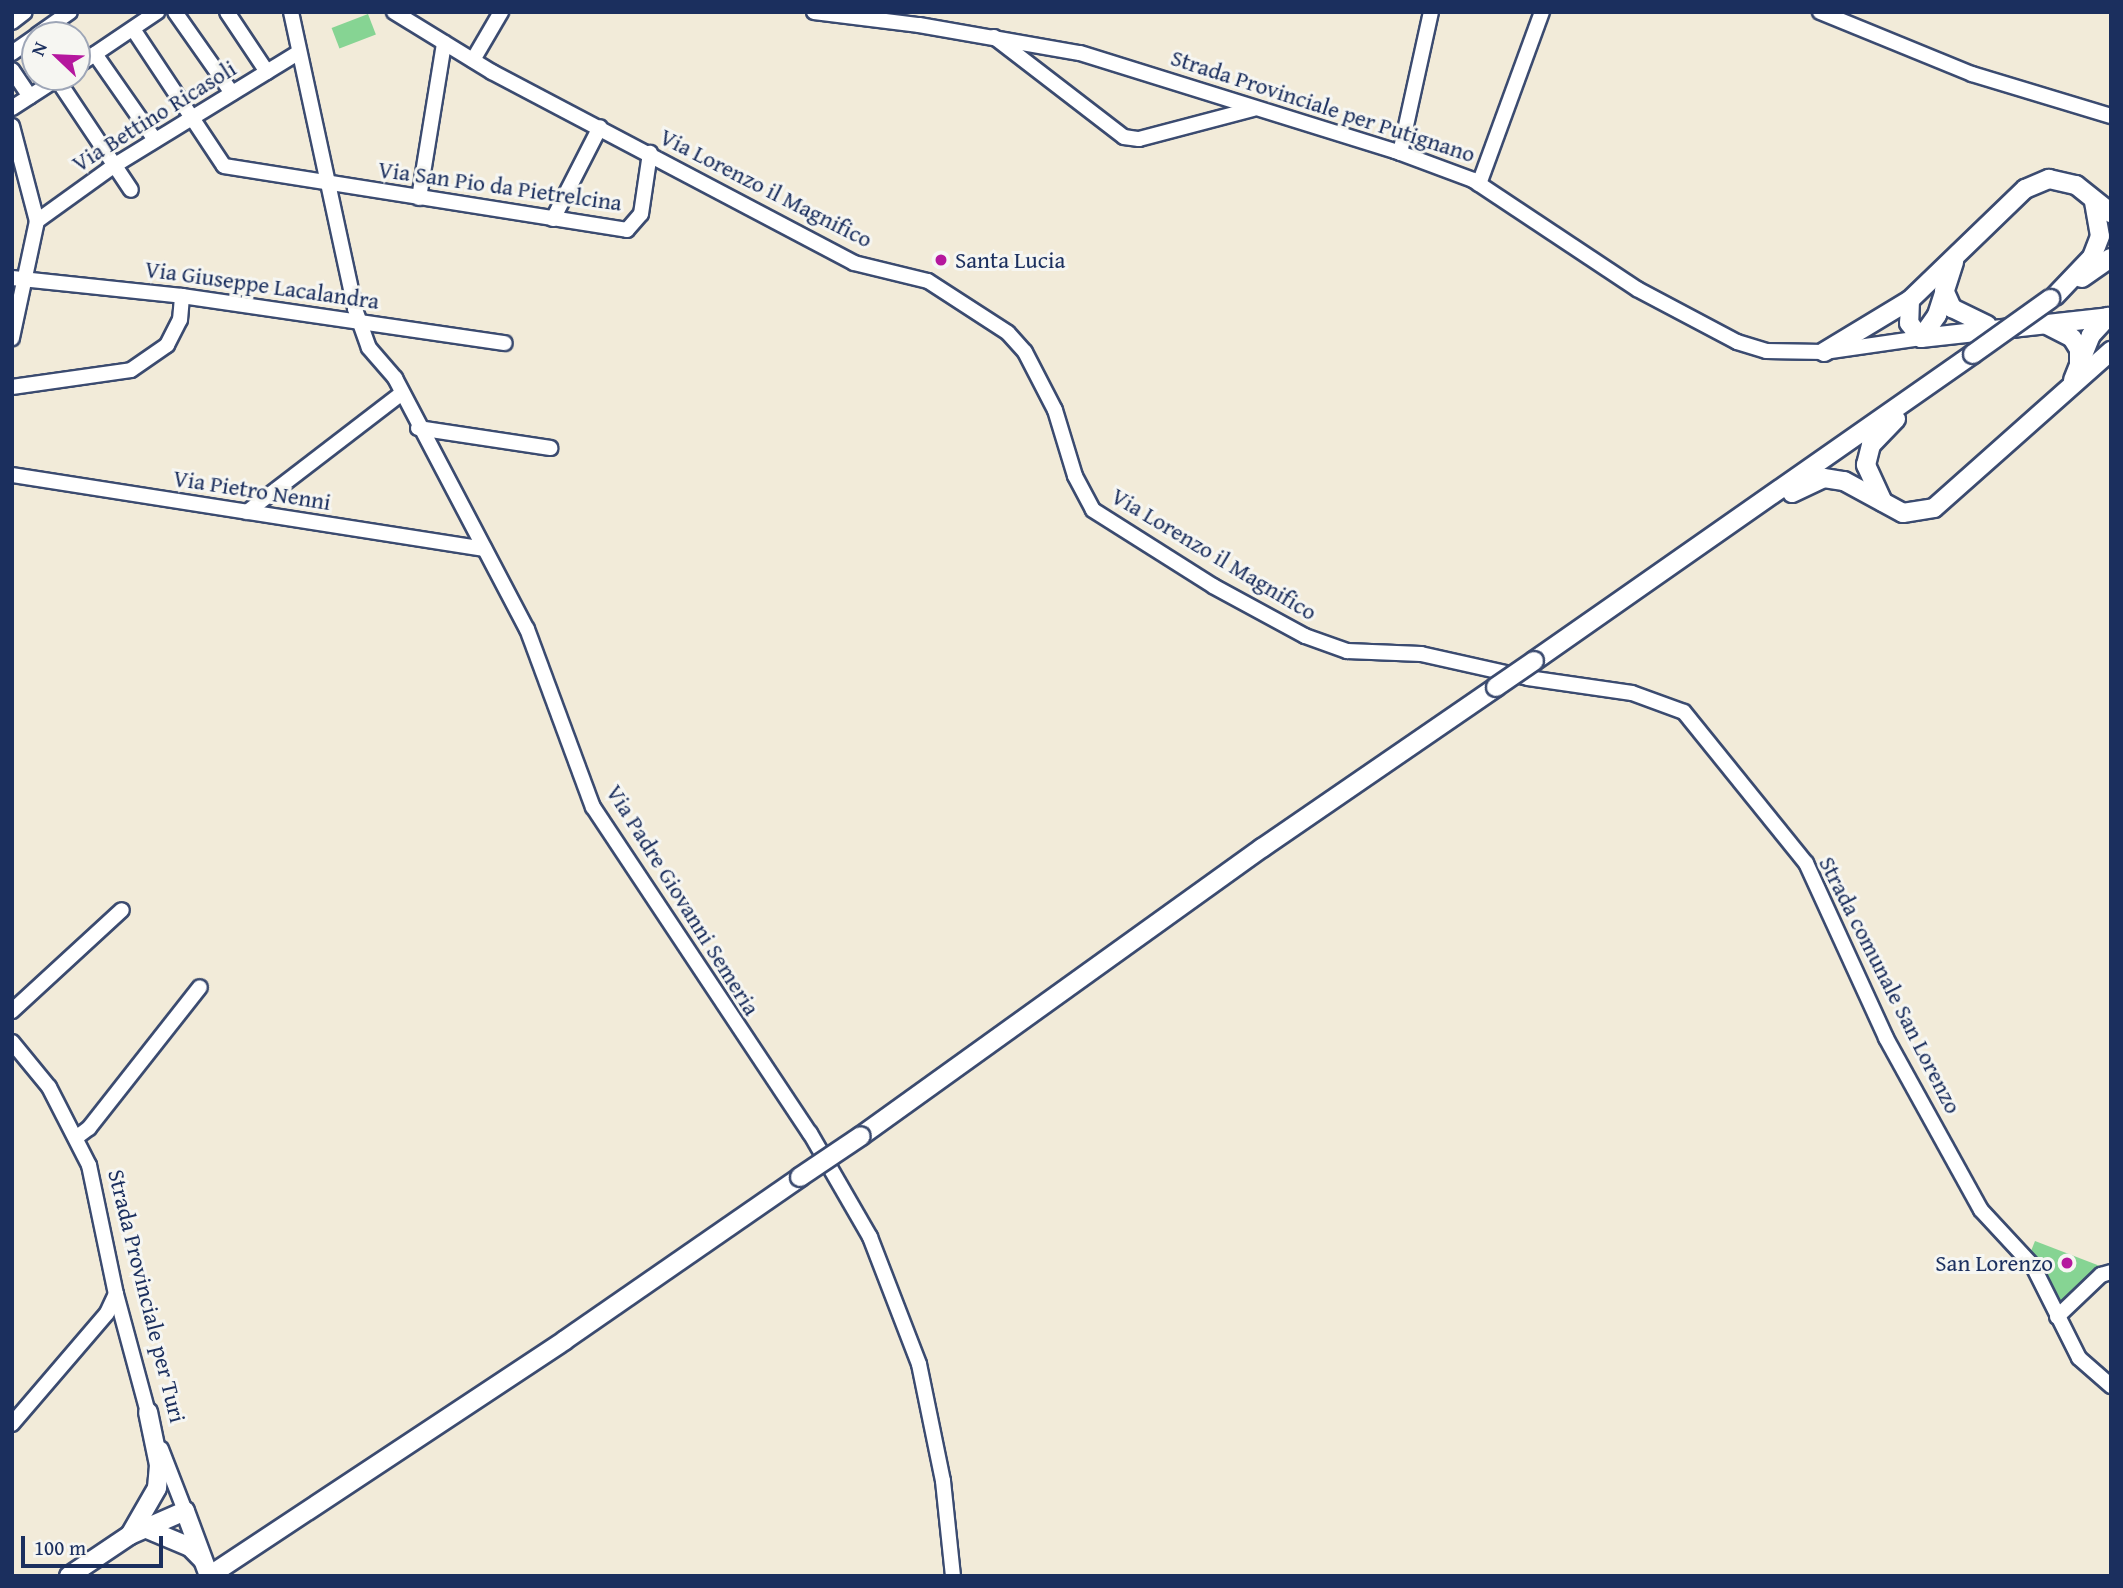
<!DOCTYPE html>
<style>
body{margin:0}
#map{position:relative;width:2123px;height:1588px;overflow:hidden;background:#f2ebd9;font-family:"Gentium Book Plus",serif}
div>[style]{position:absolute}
.green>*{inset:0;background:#86d493;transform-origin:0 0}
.roads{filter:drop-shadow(2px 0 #3b4b70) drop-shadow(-2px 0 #3b4b70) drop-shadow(0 2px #3b4b70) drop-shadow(0 -2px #3b4b70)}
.minor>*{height:14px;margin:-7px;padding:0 7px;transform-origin:7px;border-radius:7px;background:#fff}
.major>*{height:18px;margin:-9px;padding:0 9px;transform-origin:9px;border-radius:9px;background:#fff}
.bridges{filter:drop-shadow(2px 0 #3b4b70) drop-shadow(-2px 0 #3b4b70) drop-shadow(0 2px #3b4b70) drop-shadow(0 -2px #3b4b70)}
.major-bridge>*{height:18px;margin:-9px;padding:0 9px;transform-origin:9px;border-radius:9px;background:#fff}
.dots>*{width:19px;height:19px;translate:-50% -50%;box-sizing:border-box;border:4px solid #f6f6f2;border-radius:50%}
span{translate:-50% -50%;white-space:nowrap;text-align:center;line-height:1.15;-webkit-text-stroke:6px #f6f6f2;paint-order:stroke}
.street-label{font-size:23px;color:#1b2f5e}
.poi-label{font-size:23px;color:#1b2f5e}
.left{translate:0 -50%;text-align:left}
.right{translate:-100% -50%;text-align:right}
.frame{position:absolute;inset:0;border:14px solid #1b2f5e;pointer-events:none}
.north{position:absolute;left:21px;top:21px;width:70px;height:70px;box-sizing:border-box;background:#f6f6f2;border:2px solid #9ea6b7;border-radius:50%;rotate:293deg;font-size:19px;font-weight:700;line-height:28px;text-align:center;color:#1b2f5e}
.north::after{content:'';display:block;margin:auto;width:24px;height:32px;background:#b5179e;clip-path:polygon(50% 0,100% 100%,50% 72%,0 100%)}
.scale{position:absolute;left:21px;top:1536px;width:142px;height:32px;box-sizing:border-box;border:4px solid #1b2f5e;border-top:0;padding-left:9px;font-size:21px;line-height:24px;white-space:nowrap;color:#1b2f5e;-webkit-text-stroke:5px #f6f6f2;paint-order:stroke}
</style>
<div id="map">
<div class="green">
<div style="left:368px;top:14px;width:22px;height:39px;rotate:69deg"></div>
<div style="clip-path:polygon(2035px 1241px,2100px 1266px,2070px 1303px,2059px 1306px,2029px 1256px)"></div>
</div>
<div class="roads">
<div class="minor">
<div style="left:175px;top:12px;width:99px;rotate:54.9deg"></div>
<div style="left:227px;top:12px;width:72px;rotate:56.3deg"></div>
<div style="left:291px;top:12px;width:304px;rotate:77.8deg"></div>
<div style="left:355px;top:309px;width:41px;rotate:70.3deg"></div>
<div style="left:369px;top:348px;width:40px;rotate:49deg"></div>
<div style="left:395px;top:378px;width:284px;rotate:62.3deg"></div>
<div style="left:527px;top:629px;width:190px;rotate:69.7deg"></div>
<div style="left:593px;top:807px;width:392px;rotate:56.4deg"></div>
<div style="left:810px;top:1133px;width:120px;rotate:60deg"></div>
<div style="left:870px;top:1237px;width:136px;rotate:68.9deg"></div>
<div style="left:919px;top:1364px;width:119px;rotate:78.4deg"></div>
<div style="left:943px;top:1481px;width:96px;rotate:84deg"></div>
<div style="left:394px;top:12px;width:115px;rotate:31.5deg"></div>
<div style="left:492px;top:72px;width:409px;rotate:27.8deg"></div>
<div style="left:854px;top:263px;width:76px;rotate:13.7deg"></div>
<div style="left:928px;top:281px;width:95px;rotate:33deg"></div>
<div style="left:1008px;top:333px;width:25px;rotate:48deg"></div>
<div style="left:1025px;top:352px;width:65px;rotate:62.7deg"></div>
<div style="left:1055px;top:410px;width:69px;rotate:73.1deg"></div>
<div style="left:1075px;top:476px;width:38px;rotate:62deg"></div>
<div style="left:1093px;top:510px;width:142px;rotate:32.3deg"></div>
<div style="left:1213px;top:586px;width:105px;rotate:28.5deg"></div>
<div style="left:1305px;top:636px;width:45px;rotate:19.7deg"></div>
<div style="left:1347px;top:651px;width:74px;rotate:2.3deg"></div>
<div style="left:1421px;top:654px;width:110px;rotate:12.6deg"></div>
<div style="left:1528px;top:678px;width:105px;rotate:8.2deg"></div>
<div style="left:1632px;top:693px;width:55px;rotate:20.1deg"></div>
<div style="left:1684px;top:712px;width:194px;rotate:51.1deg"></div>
<div style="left:1806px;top:863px;width:192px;rotate:65.4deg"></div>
<div style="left:1886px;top:1038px;width:196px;rotate:61.1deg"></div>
<div style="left:1981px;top:1210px;width:76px;rotate:47.1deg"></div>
<div style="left:2033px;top:1266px;width:103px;rotate:63.4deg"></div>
<div style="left:2079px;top:1358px;width:43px;rotate:41.2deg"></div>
<div style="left:814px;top:12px;width:106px;rotate:7.1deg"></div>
<div style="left:919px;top:25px;width:163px;rotate:9.9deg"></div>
<div style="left:1080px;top:53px;width:330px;rotate:17.3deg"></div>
<div style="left:1395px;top:151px;width:83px;rotate:20.4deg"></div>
<div style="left:1473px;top:180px;width:197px;rotate:33.6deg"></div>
<div style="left:1637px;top:289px;width:113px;rotate:27.9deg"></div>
<div style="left:1737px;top:342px;width:30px;rotate:17deg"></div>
<div style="left:1766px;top:351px;width:58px;rotate:1deg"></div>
<div style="left:1824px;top:352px;width:98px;rotate:-8.2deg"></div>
<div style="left:1820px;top:12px;width:164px;rotate:22.2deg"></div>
<div style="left:1972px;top:74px;width:145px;rotate:16.8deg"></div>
<div style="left:12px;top:22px;width:16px;rotate:-38deg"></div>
<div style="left:133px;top:29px;width:164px;rotate:56.4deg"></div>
<div style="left:224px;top:166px;width:408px;rotate:9deg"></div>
<div style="left:627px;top:230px;width:21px;rotate:-49deg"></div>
<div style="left:641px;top:214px;width:62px;rotate:-81.6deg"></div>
<div style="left:37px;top:35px;width:40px;rotate:-34.9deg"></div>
<div style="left:994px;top:37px;width:164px;rotate:37.6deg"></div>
<div style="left:1124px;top:137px;width:15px;rotate:8deg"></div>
<div style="left:1139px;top:139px;width:118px;rotate:-14.7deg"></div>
<div style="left:12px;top:53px;width:28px;rotate:-35deg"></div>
<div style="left:95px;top:54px;width:105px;rotate:55.1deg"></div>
<div style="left:473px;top:60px;width:56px;rotate:-59.7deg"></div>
<div style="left:77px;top:66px;width:97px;rotate:-34deg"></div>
<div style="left:12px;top:70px;width:32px;rotate:56deg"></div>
<div style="left:57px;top:79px;width:133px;rotate:56.3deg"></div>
<div style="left:12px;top:108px;width:57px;rotate:-32.9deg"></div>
<div style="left:12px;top:126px;width:98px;rotate:75.3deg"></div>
<div style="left:37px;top:221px;width:120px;rotate:102.1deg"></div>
<div style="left:1400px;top:153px;width:144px;rotate:-77.6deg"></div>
<div style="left:1479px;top:184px;width:183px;rotate:-69.9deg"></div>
<div style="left:419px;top:198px;width:157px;rotate:-80.8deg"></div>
<div style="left:553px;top:219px;width:103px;rotate:-62.9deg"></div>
<div style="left:37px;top:221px;width:96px;rotate:-35.7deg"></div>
<div style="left:115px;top:165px;width:215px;rotate:-31.5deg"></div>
<div style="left:12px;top:278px;width:171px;rotate:6deg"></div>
<div style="left:182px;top:296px;width:326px;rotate:8.3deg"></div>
<div style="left:12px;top:387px;width:120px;rotate:-8.1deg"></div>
<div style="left:131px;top:370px;width:44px;rotate:-34.8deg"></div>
<div style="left:167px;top:345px;width:28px;rotate:-63deg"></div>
<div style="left:180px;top:320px;width:24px;rotate:-85deg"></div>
<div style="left:418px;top:428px;width:134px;rotate:8.6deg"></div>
<div style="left:12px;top:475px;width:478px;rotate:8.9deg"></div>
<div style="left:247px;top:512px;width:195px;rotate:-37.5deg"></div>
<div style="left:12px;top:1011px;width:149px;rotate:-42.6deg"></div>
<div style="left:12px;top:1042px;width:58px;rotate:50.6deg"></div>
<div style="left:49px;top:1087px;width:88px;rotate:62.9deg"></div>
<div style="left:89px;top:1165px;width:132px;rotate:78.2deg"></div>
<div style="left:116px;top:1294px;width:131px;rotate:74.9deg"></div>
<div style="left:77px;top:1137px;width:15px;rotate:-37deg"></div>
<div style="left:89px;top:1128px;width:179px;rotate:-51.8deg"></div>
<div style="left:2057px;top:1317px;width:61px;rotate:-43.7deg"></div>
<div style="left:2101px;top:1275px;width:10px;rotate:-17deg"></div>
<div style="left:12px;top:1424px;width:146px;rotate:-49.4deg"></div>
<div style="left:107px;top:1313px;width:21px;rotate:-65deg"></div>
<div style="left:161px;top:1449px;width:66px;rotate:68.8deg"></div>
</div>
<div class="major">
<div style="left:2082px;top:278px;width:35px;rotate:-35deg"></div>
<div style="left:1944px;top:290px;width:20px;rotate:66deg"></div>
<div style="left:1952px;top:308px;width:39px;rotate:26deg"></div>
<div style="left:2055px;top:296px;width:54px;rotate:-46.5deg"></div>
<div style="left:2092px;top:257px;width:22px;rotate:-69deg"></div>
<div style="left:2100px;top:236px;width:36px;rotate:-100deg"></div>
<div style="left:1910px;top:300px;width:23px;rotate:92deg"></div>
<div style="left:1909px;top:323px;width:19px;rotate:51deg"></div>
<div style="left:2043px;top:323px;width:33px;rotate:27deg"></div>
<div style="left:2072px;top:338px;width:13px;rotate:58deg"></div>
<div style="left:2079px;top:349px;width:14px;rotate:90deg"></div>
<div style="left:1921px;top:338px;width:191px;rotate:-6.3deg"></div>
<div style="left:1921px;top:338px;width:28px;rotate:-55deg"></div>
<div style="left:1937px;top:315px;width:56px;rotate:-72.2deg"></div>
<div style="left:1824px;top:352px;width:100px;rotate:-31.2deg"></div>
<div style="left:1910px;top:300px;width:160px;rotate:-44deg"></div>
<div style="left:2025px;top:189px;width:26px;rotate:-23deg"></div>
<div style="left:2049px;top:179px;width:28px;rotate:13deg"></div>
<div style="left:2076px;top:185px;width:45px;rotate:38.7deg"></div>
<div style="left:2073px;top:380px;width:48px;rotate:-68.2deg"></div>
<div style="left:2091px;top:335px;width:25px;rotate:-47deg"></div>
<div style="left:1792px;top:493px;width:35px;rotate:-25deg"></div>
<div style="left:1824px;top:478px;width:20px;rotate:9deg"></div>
<div style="left:1844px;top:481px;width:67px;rotate:28.5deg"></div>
<div style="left:1903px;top:513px;width:31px;rotate:-9deg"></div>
<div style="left:1934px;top:508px;width:237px;rotate:-41.6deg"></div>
<div style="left:1883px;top:502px;width:41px;rotate:-114.7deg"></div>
<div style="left:1866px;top:465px;width:21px;rotate:-76deg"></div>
<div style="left:1871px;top:445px;width:36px;rotate:-46deg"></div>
<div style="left:1534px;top:661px;width:536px;rotate:-34.97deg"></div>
<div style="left:861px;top:1136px;width:494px;rotate:-35.7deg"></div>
<div style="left:1262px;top:848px;width:284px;rotate:-34.5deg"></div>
<div style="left:185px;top:1511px;width:69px;rotate:69.7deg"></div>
<div style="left:147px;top:1529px;width:47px;rotate:22.7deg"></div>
<div style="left:190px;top:1547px;width:17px;rotate:45deg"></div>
<div style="left:130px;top:1535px;width:54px;rotate:-60.1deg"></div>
<div style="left:157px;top:1488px;width:23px;rotate:-85deg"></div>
<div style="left:159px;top:1465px;width:54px;rotate:-101.7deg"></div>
<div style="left:69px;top:1576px;width:73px;rotate:-33.9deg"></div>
<div style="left:130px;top:1535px;width:60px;rotate:-23.6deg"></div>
<div style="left:209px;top:1576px;width:427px;rotate:-33.5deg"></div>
<div style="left:565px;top:1340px;width:286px;rotate:-34.7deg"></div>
</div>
</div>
<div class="bridges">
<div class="major-bridge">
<div style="left:1973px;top:354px;width:95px;rotate:-35.5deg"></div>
<div style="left:1496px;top:687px;width:46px;rotate:-34.4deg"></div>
<div style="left:800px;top:1177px;width:73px;rotate:-33.9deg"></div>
</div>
</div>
<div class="dots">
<div style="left:941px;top:260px;background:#b5179e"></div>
<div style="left:2067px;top:1263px;background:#b5179e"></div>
</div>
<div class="street-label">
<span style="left:1323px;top:106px;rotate:18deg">Strada Provinciale per Putignano</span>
<span style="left:154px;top:116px;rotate:-32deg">Via Bettino Ricasoli</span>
<span style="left:500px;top:186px;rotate:8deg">Via San Pio da Pietrelcina</span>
<span style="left:766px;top:188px;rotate:27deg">Via Lorenzo il Magnifico</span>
<span style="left:262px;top:285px;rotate:8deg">Via Giuseppe Lacalandra</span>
<span style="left:252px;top:490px;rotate:9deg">Via Pietro Nenni</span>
<span style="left:1214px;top:554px;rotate:31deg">Via Lorenzo il Magnifico</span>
<span style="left:683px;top:900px;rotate:58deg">Via Padre Giovanni Semeria</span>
<span style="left:1890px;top:985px;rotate:63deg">Strada comunale San Lorenzo</span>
<span style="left:147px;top:1296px;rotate:76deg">Strada Provinciale per Turi</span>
</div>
<div class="poi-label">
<span class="left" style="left:955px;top:260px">Santa Lucia</span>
<span class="right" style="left:2053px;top:1263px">San Lorenzo</span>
</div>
<div class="frame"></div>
<div class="north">N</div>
<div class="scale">100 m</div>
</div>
